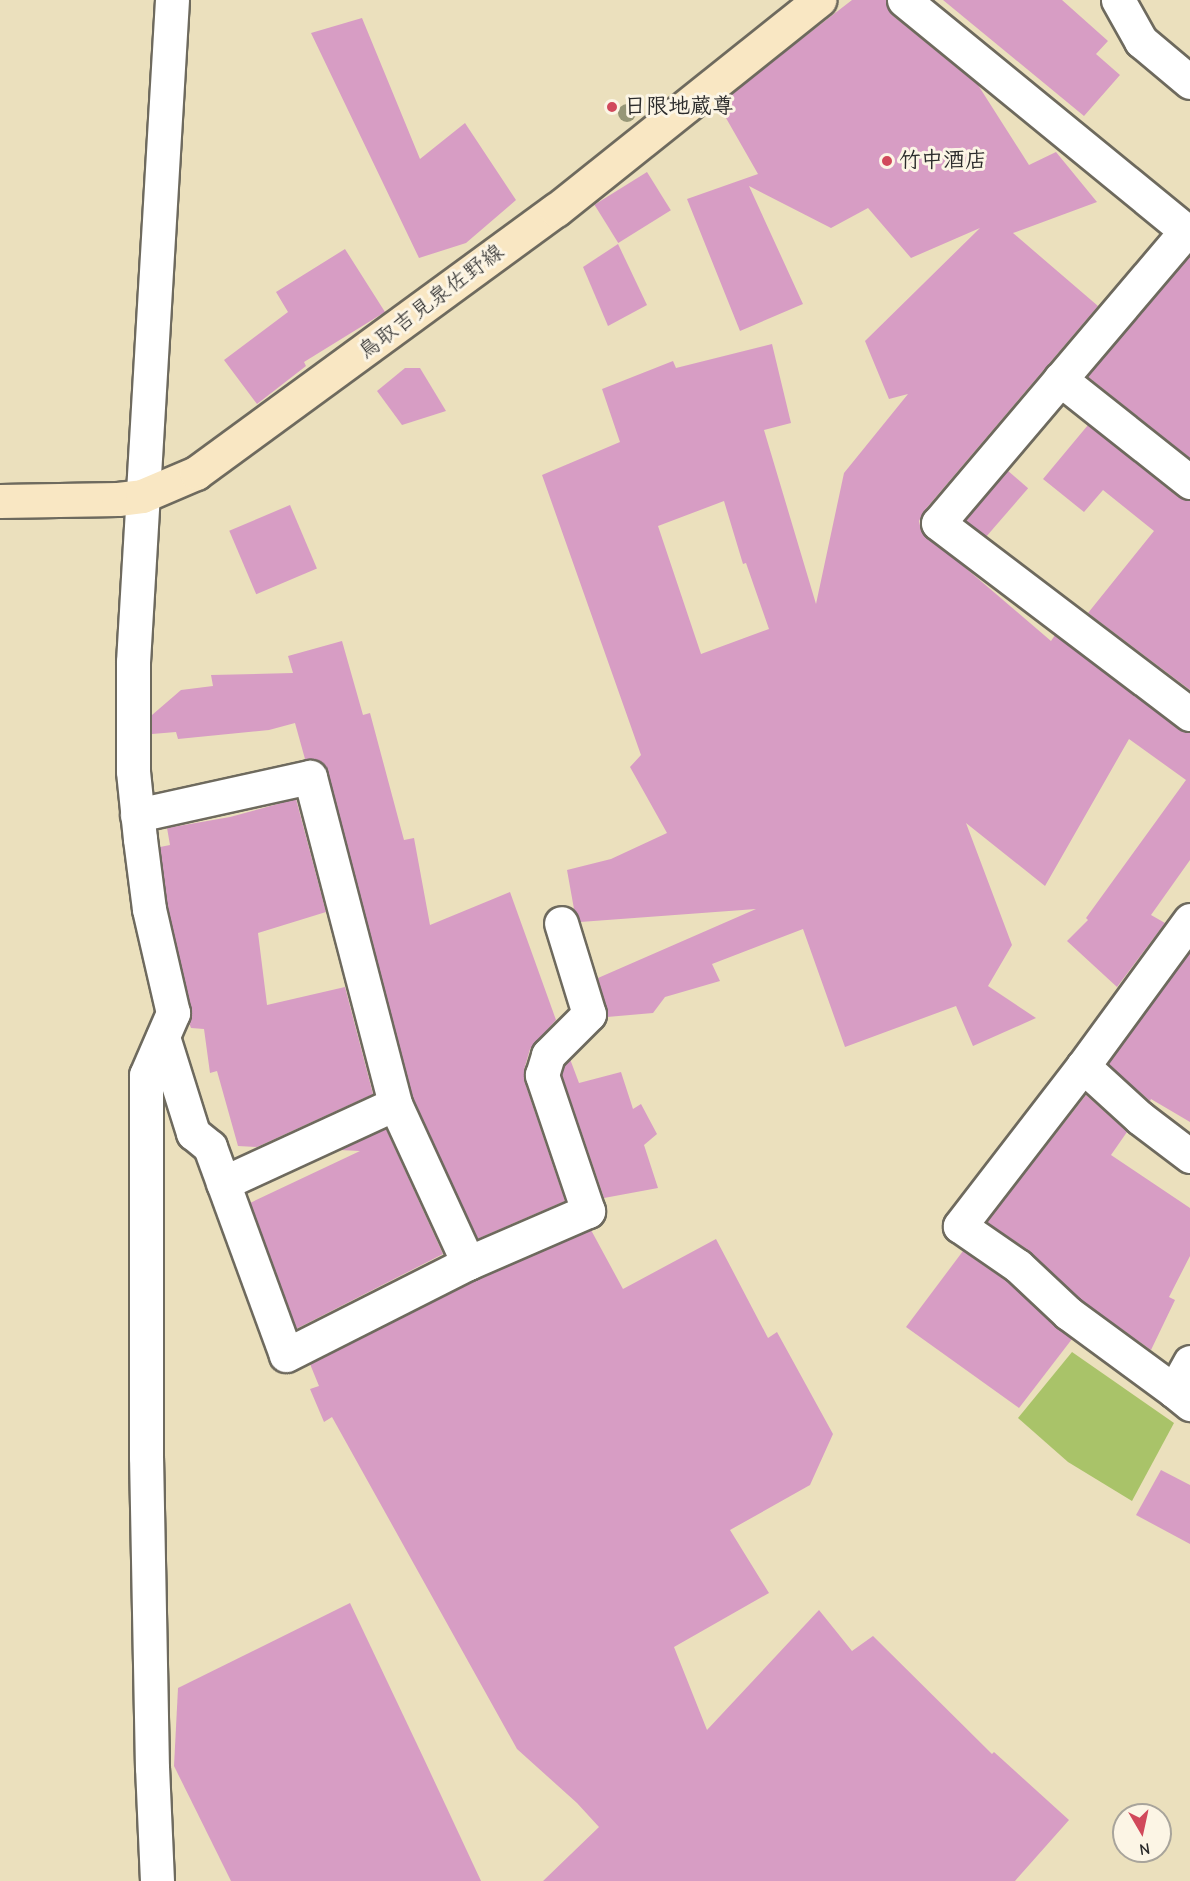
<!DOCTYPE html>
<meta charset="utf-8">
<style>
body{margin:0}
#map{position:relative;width:1190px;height:1881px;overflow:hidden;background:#ebe0bd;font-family:"Comic Neue","Klee One",sans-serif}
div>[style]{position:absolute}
.green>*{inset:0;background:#a9c369}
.building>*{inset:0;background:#d79dc4;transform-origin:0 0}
.roads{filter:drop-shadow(2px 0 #6e6a5e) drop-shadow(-2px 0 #6e6a5e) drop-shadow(0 2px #6e6a5e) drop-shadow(0 -2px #6e6a5e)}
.minor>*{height:33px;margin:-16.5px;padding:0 16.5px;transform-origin:16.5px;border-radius:16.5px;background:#fff}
.secondary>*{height:33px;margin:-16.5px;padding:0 16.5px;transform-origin:16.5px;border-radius:16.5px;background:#f9e7c3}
.trees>*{width:18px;height:18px;margin:-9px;border-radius:50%;background:#969677}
.dots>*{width:16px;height:16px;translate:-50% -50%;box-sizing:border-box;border:3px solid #fcf5e5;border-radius:50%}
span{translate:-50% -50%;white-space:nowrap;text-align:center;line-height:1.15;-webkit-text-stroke:6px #fcf5e5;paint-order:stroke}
.poi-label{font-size:22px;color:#2b2b2b;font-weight:700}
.left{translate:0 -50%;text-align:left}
.street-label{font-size:22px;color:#2b2b2b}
.north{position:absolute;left:1112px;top:1803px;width:60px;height:60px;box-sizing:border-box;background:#fcf5e5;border:2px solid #a8a49b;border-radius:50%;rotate:171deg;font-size:16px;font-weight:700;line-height:24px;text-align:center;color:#2b2b2b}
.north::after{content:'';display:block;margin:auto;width:21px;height:27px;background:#d1495b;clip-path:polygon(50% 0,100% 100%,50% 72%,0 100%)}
</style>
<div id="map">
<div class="green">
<div style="clip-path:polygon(1072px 1352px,1174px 1423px,1132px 1501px,1068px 1462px,1018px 1418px)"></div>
</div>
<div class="building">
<div style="clip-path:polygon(evenodd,852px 0,886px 0,892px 15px,978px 85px,1029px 165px,1056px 152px,1097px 202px,1013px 233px,1098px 306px,924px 511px,919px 521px,921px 530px,1051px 641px,1055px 635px,1179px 729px,1190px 732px,1190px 860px,1151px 915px,1165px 923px,1117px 987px,1067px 941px,1088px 920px,1086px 918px,1186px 780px,1129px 739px,1045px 886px,966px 823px,1012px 945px,988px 986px,1036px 1018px,973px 1046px,956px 1006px,845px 1047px,803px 929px,712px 964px,720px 981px,665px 997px,653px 1013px,607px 1017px,598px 978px,756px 909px,580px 922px,574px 909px,567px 870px,611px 859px,667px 833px,630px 767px,641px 755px,542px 475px,620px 442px,602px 389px,673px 361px,676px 368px,772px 344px,791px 423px,764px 430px,816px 604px,844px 473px,908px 394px,889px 399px,865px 341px,980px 228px,911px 258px,868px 208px,831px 228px,749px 186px,803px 304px,740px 331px,687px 199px,758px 174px,718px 104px,852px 0,724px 501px,743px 564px,746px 563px,769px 629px,701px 654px,658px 526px,724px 501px)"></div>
<div style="clip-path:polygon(943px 0,1062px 0,1108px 41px,1096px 54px,1120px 75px,1084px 116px)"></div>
<div style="clip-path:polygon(362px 18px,420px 159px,465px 123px,516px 200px,466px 243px,419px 258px,311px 33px)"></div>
<div style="left:647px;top:172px;width:45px;height:62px;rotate:58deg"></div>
<div style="clip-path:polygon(618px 244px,647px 305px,608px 326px,583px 267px)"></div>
<div style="clip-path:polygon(345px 249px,385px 312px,304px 362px,306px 366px,257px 404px,224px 360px,288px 312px,276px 292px)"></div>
<div style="clip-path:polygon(1190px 255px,1190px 458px,1087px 376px)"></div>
<div style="clip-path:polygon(405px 368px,420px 368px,446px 411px,402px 425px,377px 391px)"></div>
<div style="clip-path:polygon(1088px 425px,1178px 497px,1190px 500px,1190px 690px,1088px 613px,1154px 531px,1103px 490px,1084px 512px,1043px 479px)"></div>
<div style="left:1007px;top:470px;width:28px;height:65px;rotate:41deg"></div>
<div style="left:290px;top:505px;width:69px;height:66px;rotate:67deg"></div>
<div style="clip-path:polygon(342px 641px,363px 715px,370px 713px,404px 840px,414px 838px,430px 925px,510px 892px,556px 1020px,530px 1049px,524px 1070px,524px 1080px,565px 1201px,477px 1239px,413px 1098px,328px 772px,324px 764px,315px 759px,305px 759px,295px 723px,269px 730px,178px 739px,176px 732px,152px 734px,152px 715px,181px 690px,213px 686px,211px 675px,293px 673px,288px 656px)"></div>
<div style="clip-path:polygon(296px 799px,326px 912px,258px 933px,267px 1005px,345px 987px,373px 1094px,257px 1147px,238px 1146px,217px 1071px,210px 1073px,204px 1029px,191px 1028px,189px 1023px,191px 1009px,167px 906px,160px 847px,170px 845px,167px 828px,230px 817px)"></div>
<div style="clip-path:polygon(1190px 952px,1190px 1122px,1151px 1099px,1150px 1101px,1108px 1064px)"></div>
<div style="clip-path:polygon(570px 1059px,579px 1083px,621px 1072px,633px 1109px,641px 1104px,657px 1134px,644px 1145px,658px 1188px,604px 1198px,562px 1075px,565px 1065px)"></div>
<div style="clip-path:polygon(1086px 1095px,1127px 1132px,1111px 1155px,1190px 1208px,1190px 1256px,1169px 1297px,1175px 1300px,1151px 1350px,1080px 1299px,1031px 1252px,987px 1222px)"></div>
<div style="clip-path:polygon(386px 1129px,443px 1254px,296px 1329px,250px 1203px,360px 1151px,339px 1150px)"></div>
<div style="clip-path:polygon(591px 1230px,623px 1289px,716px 1239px,768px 1338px,777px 1332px,833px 1434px,810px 1485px,730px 1530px,769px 1593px,674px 1647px,707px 1730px,819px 1610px,852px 1651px,873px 1636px,992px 1754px,994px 1752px,1069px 1820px,1015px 1881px,543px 1881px,599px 1827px,577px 1803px,517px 1749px,332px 1417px,324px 1422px,310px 1389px,319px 1386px,310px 1364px,476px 1280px)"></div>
<div style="clip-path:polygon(963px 1251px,1006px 1281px,1072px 1339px,1019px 1408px,906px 1327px)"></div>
<div style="clip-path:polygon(1161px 1470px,1190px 1485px,1190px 1544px,1136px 1515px)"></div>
<div style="clip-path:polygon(350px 1603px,424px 1759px,481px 1881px,231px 1881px,174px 1766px,178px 1688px)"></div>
</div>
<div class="roads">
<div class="minor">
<div style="left:904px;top:0;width:370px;rotate:39.3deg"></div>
<div style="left:1118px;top:0;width:47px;rotate:60.7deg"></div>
<div style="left:1141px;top:41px;width:64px;rotate:39.9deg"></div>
<div style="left:1186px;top:231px;width:383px;rotate:130.3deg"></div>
<div style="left:938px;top:523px;width:316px;rotate:37.2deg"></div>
<div style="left:1060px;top:379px;width:166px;rotate:38.4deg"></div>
<div style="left:137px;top:815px;width:177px;rotate:-12.4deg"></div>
<div style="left:310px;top:777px;width:338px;rotate:75.4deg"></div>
<div style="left:395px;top:1104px;width:175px;rotate:65.3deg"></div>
<div style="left:1190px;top:920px;width:181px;rotate:126.2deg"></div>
<div style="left:1083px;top:1066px;width:77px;rotate:42.4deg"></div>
<div style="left:1140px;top:1118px;width:63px;rotate:37.2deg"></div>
<div style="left:163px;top:1037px;width:101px;rotate:72.6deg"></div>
<div style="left:193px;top:1133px;width:22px;rotate:39deg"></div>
<div style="left:210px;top:1147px;width:221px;rotate:69.9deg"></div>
<div style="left:286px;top:1355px;width:204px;rotate:-26.8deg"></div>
<div style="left:468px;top:1263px;width:131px;rotate:-23.4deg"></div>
<div style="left:588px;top:1211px;width:144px;rotate:-108.7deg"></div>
<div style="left:542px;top:1075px;width:21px;rotate:-73deg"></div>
<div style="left:548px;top:1055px;width:58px;rotate:-45deg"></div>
<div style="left:589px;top:1014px;width:95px;rotate:-107.1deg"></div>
<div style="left:1083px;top:1066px;width:202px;rotate:127.6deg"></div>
<div style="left:960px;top:1226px;width:70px;rotate:34.6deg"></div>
<div style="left:1018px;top:1266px;width:69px;rotate:43.2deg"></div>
<div style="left:1068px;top:1313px;width:132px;rotate:36.3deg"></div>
<div style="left:223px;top:1183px;width:189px;rotate:-24.7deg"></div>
<div style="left:1190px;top:1362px;width:33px;rotate:119deg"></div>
<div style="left:1174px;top:1391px;width:21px;rotate:39deg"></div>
<div style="left:157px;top:1881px;width:113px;rotate:-92.5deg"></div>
<div style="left:152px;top:1768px;width:311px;rotate:-91.1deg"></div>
<div style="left:146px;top:1457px;width:382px;rotate:-90deg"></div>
<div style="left:146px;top:1075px;width:68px;rotate:-66.5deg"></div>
<div style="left:173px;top:1013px;width:107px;rotate:-103deg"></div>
<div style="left:149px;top:909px;width:71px;rotate:-97.3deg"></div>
<div style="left:140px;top:839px;width:68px;rotate:-95.9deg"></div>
<div style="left:133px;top:771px;width:109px;rotate:-90deg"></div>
<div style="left:133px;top:662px;width:663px;rotate:-86.63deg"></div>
</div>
<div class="secondary">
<div style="left:0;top:501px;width:118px;rotate:-1deg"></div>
<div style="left:118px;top:499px;width:24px;rotate:-7deg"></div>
<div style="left:142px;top:496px;width:59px;rotate:-23.1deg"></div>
<div style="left:196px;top:473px;width:446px;rotate:-36.2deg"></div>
<div style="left:556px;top:210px;width:337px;rotate:-38.6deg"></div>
</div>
</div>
<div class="trees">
<div style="left:627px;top:113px"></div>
</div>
<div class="dots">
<div style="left:612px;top:107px;background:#d1495b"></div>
<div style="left:887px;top:161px;background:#d1495b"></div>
</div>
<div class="poi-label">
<span class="left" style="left:624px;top:107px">日限地蔵尊</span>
<span class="left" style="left:899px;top:161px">竹中酒店</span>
</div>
<div class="street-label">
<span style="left:431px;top:302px;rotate:-37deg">鳥取吉見泉佐野線</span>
</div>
<div class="north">N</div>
</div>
